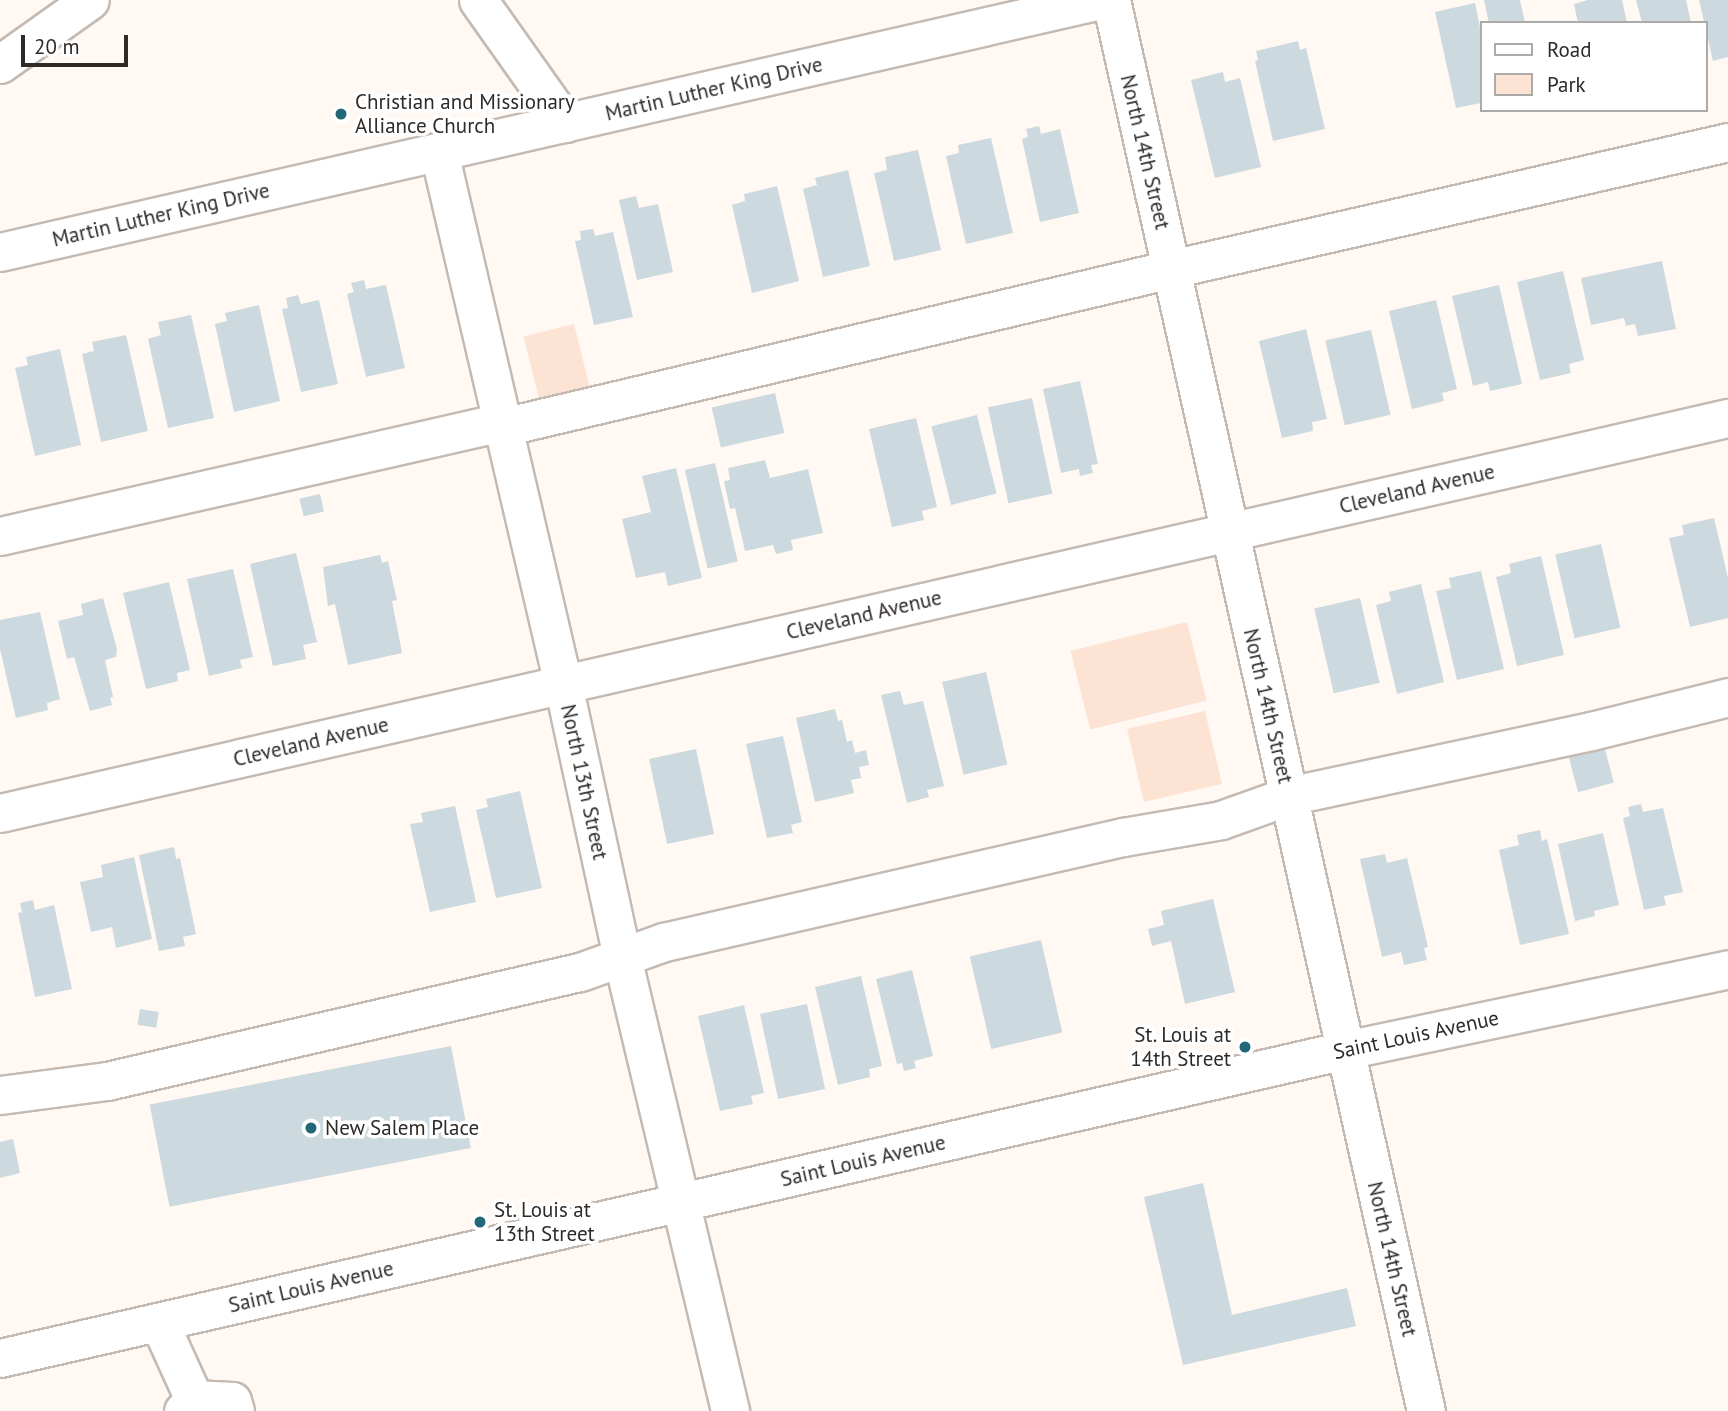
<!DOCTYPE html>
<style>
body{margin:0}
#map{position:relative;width:1728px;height:1411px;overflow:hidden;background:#fff8f3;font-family:"PT Sans",sans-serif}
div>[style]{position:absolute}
.green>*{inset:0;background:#fce3d4;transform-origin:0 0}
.building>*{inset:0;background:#ccd9de;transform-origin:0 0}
.roads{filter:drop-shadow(2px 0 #c5bab2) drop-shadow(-2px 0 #c5bab2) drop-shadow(0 2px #c5bab2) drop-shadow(0 -2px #c5bab2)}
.minor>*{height:37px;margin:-18.5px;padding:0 18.5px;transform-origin:18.5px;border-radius:18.5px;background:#fff}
.dots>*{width:19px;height:19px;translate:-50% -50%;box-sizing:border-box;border:4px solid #fff;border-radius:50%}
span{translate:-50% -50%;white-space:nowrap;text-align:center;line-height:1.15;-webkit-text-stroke:7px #fff;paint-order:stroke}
.street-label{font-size:21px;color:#2e2a27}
.poi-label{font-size:21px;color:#2e2a27}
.left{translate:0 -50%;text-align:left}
.right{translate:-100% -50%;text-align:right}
.legend{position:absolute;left:1480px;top:21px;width:228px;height:91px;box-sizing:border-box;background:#fff;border:2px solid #abaaa9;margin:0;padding:9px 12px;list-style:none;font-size:21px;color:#2e2a27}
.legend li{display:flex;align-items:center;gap:14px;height:35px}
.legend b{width:35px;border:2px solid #abaaa9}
.scale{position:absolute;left:21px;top:35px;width:107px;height:32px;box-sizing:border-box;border:4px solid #2e2a27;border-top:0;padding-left:9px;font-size:21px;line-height:24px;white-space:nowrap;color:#2e2a27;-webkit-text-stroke:5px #fff;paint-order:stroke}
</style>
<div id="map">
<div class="green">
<div style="left:574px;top:324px;width:68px;height:52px;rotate:76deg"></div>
<div style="left:1187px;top:622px;width:81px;height:120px;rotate:76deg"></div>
<div style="left:1205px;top:711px;width:75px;height:80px;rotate:77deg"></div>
</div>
<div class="building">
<div style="clip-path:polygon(1484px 0,1520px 0,1525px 23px,1489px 23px)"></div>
<div style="clip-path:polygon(1588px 0,1622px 0,1627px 23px,1578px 23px,1574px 4px)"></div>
<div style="clip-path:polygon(1636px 0,1686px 0,1691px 23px,1642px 23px)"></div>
<div style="clip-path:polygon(1699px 0,1728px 0,1728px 57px,1713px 61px)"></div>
<div style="clip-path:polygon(1475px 3px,1481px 32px,1481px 103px,1456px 108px,1435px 12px)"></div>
<div style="clip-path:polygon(1298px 41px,1300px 50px,1306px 48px,1325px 129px,1273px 141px,1255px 61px,1258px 60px,1256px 51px)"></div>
<div style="clip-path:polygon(1223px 72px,1225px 82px,1240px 78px,1261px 167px,1215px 178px,1191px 80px)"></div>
<div style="clip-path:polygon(1039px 126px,1041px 134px,1060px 129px,1079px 213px,1040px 222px,1022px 139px,1028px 137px,1026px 129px)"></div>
<div style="clip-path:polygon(991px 138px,1013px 233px,966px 244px,946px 156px,959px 153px,958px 145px)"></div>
<div style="clip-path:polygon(918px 150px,941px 250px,894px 261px,874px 173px,887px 170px,885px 157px)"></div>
<div style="clip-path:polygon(848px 170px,870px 266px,823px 277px,803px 189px,817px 185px,815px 178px)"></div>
<div style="clip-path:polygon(777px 186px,799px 281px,752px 293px,732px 205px,745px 201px,744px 194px)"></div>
<div style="clip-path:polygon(636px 196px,639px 208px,658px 204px,673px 272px,637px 280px,619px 200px)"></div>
<div style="clip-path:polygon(593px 229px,595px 236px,613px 232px,633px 317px,594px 325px,575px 241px,581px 240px,580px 231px)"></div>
<div style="clip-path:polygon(1662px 261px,1676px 329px,1638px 336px,1635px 324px,1626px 326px,1624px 318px,1591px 325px,1581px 278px)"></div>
<div style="clip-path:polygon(1563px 271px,1584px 360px,1569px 364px,1571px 373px,1540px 380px,1517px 282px)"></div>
<div style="clip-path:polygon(364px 280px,366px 289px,386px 285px,405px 368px,366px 377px,347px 294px,354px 292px,351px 283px)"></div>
<div style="clip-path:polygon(1499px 285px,1522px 384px,1490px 391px,1488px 382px,1473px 386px,1452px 296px)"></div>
<div style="clip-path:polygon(298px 295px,301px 304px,319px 300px,338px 384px,301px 392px,282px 309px,288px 308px,286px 298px)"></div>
<div style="clip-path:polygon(1436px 300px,1457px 389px,1442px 393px,1444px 401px,1412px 409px,1389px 311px)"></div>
<div style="clip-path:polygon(259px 305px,280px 401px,234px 412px,215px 324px,227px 321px,225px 313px)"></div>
<div style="clip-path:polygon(191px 315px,214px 418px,168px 428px,148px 339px,161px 335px,158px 322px)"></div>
<div style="clip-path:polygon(1306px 329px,1327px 419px,1312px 422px,1313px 431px,1282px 438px,1259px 341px)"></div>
<div style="left:1371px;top:330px;width:87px;height:47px;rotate:77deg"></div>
<div style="clip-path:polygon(126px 335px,148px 431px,101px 442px,82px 354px,94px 351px,92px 342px)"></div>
<div style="clip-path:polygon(60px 349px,81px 445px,35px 456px,15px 368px,28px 365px,26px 357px)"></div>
<div style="clip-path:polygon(1080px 381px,1098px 464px,1091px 465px,1093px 473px,1080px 476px,1079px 469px,1061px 473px,1043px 389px)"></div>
<div style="left:775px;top:393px;width:41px;height:65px;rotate:77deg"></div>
<div style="left:1032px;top:398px;width:98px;height:45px;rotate:78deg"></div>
<div style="left:977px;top:415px;width:81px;height:47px;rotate:76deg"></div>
<div style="clip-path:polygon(916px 418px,937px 507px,922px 511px,924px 520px,892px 527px,869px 429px)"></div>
<div style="clip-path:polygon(765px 460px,770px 478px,808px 469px,823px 533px,791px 540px,793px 550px,776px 554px,773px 545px,745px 551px,735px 508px,730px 509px,724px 481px,730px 480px,728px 468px)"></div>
<div style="left:715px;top:463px;width:101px;height:31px;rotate:77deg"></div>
<div style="clip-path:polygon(676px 468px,702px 578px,668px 586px,665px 572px,636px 578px,622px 519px,651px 512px,642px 476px)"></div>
<div style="left:320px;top:494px;width:18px;height:21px;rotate:77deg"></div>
<div style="clip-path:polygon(1714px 518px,1728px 578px,1728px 618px,1690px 627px,1669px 538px,1684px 535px,1682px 525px)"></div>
<div style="left:1601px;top:544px;width:86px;height:47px;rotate:77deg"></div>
<div style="clip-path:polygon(296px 553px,317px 642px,303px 645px,306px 659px,273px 666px,250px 564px)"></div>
<div style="clip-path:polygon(380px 555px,382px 563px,388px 561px,397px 600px,392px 601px,402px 653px,348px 665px,335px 604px,328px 606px,323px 567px)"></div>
<div style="clip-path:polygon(1541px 556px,1564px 655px,1517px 666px,1496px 577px,1511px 573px,1509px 564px)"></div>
<div style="clip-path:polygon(233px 569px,253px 657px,240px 660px,242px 668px,209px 676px,187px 579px)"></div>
<div style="clip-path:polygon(1481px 571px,1504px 669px,1457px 680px,1436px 591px,1451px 588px,1449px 578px)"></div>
<div style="clip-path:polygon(169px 582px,190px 670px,177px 673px,178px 681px,146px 689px,123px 593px)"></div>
<div style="clip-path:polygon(1421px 584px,1444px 682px,1397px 694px,1376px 605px,1391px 601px,1389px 592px)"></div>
<div style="clip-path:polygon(103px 598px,117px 649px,116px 657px,105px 660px,113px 697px,110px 698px,112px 705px,90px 711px,74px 657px,67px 659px,58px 621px,83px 615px,81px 604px)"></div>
<div style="left:1360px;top:598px;width:87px;height:47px;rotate:77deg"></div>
<div style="clip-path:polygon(40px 612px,60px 699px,47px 703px,48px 710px,16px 718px,0 649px,0 620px)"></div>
<div style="left:986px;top:672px;width:95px;height:45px;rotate:77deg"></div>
<div style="clip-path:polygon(900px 691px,904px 705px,923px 701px,944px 786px,927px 790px,929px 797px,907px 803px,881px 695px)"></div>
<div style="clip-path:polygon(835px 709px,838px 721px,842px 720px,847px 742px,852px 740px,855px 753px,866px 750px,869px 765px,859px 767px,861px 778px,851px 780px,854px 793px,815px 802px,796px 718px)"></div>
<div style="clip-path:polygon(783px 736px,802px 822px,791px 825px,793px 833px,767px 838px,746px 744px)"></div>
<div style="left:1603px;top:742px;width:42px;height:37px;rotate:75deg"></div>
<div style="left:696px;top:749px;width:87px;height:48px;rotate:78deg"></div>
<div style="clip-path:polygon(520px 791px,542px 888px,496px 898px,476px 810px,488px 807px,486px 799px)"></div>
<div style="clip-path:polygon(1641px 804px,1643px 812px,1663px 808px,1683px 892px,1664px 896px,1666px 905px,1644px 910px,1623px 818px,1630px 816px,1628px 807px)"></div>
<div style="clip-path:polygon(455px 806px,476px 902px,430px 912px,410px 824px,423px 822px,421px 813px)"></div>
<div style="clip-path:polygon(1540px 830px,1542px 841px,1547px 839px,1569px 934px,1520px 945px,1499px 850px,1519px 845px,1517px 835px)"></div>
<div style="clip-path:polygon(1603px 833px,1619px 905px,1594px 911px,1595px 916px,1575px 921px,1558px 844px)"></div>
<div style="clip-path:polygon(174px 847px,176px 859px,180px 858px,196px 934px,183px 937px,185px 946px,159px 951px,139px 855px)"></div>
<div style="clip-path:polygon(1385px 854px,1387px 863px,1407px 858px,1428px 947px,1424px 948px,1427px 960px,1404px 965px,1401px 952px,1382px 957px,1360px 859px)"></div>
<div style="clip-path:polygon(134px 857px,152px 939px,116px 948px,112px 927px,91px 932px,80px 882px,103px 877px,101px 865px)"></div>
<div style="clip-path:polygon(1213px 899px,1235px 992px,1185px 1004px,1171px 941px,1152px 946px,1148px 929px,1164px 925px,1161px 911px)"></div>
<div style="clip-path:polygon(33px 900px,35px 910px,54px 905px,72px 989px,35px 997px,18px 913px,22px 912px,20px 903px)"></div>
<div style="left:1041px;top:940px;width:95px;height:73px;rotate:77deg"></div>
<div style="clip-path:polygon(912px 970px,933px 1056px,914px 1061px,916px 1068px,904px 1071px,902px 1063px,897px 1064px,876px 979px)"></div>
<div style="clip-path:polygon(861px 976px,882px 1066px,869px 1069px,870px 1077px,838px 1085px,815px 987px)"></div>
<div style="left:807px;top:1004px;width:87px;height:48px;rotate:78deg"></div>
<div style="clip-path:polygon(744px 1005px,764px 1093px,751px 1096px,753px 1104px,720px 1111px,698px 1016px)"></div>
<div style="left:140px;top:1009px;width:19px;height:16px;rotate:9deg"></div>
<div style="left:451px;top:1046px;width:104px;height:307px;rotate:79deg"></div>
<div style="clip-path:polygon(13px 1139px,20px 1173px,0 1178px,0 1142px)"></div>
<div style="clip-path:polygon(1203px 1183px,1232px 1315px,1347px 1288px,1356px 1326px,1183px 1365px,1144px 1197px)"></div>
</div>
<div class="roads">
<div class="minor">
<div style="left:478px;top:0;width:151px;rotate:54.7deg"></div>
<div style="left:1111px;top:0;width:1446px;rotate:77.42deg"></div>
<div style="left:0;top:64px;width:110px;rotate:-35.4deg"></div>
<div style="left:439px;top:152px;width:546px;rotate:76.88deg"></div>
<div style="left:563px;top:684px;width:279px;rotate:77.8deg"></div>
<div style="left:622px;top:957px;width:467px;rotate:76.6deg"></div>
<div style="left:0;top:252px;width:1128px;rotate:-12.9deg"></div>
<div style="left:503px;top:427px;width:686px;rotate:-13.31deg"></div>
<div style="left:1171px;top:269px;width:571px;rotate:-12.84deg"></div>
<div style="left:0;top:536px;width:515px;rotate:-12.79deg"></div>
<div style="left:0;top:813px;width:1773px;rotate:-12.88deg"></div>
<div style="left:0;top:1095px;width:108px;rotate:-7.5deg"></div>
<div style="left:107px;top:1081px;width:485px;rotate:-13deg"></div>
<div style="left:580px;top:972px;width:89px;rotate:-19.7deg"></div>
<div style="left:664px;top:942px;width:471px;rotate:-12.9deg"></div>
<div style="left:1123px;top:837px;width:99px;rotate:-9.8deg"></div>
<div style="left:1221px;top:820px;width:71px;rotate:-19.7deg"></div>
<div style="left:1288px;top:796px;width:310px;rotate:-12.1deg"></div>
<div style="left:1591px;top:731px;width:141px;rotate:-13.9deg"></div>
<div style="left:159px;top:1322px;width:85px;rotate:65.6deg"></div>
<div style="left:0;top:1358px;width:1380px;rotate:-12.9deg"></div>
<div style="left:1345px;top:1050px;width:391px;rotate:-11.9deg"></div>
<div style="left:183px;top:1411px;width:16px;rotate:-47deg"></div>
<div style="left:194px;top:1399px;width:38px;rotate:3deg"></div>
<div style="left:232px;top:1401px;width:10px;rotate:73deg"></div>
</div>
</div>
<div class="dots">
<div style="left:341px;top:114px;background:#236879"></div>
<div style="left:1245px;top:1047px;background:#236879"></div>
<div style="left:311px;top:1128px;background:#236879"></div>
<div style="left:480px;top:1222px;background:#236879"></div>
</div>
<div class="street-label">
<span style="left:714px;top:89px;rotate:-13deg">Martin Luther King Drive</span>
<span style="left:1145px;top:152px;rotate:77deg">North 14th Street</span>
<span style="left:161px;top:215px;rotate:-13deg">Martin Luther King Drive</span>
<span style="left:1417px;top:489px;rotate:-13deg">Cleveland Avenue</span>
<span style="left:864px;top:615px;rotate:-13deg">Cleveland Avenue</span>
<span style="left:1268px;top:706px;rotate:77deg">North 14th Street</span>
<span style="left:311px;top:742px;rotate:-13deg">Cleveland Avenue</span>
<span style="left:584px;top:782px;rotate:78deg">North 13th Street</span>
<span style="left:1416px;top:1035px;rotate:-12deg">Saint Louis Avenue</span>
<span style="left:863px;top:1161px;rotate:-13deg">Saint Louis Avenue</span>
<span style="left:1392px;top:1259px;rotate:77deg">North 14th Street</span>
<span style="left:311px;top:1287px;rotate:-13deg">Saint Louis Avenue</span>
</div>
<div class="poi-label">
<span class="left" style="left:355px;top:114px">Christian and Missionary<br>Alliance Church</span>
<span class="right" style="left:1231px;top:1047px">St. Louis at<br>14th Street</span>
<span class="left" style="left:325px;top:1128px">New Salem Place</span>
<span class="left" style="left:494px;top:1222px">St. Louis at<br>13th Street</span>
</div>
<ul class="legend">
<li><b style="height:9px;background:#fff"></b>Road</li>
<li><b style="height:19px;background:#fce3d4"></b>Park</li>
</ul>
<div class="scale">20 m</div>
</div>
